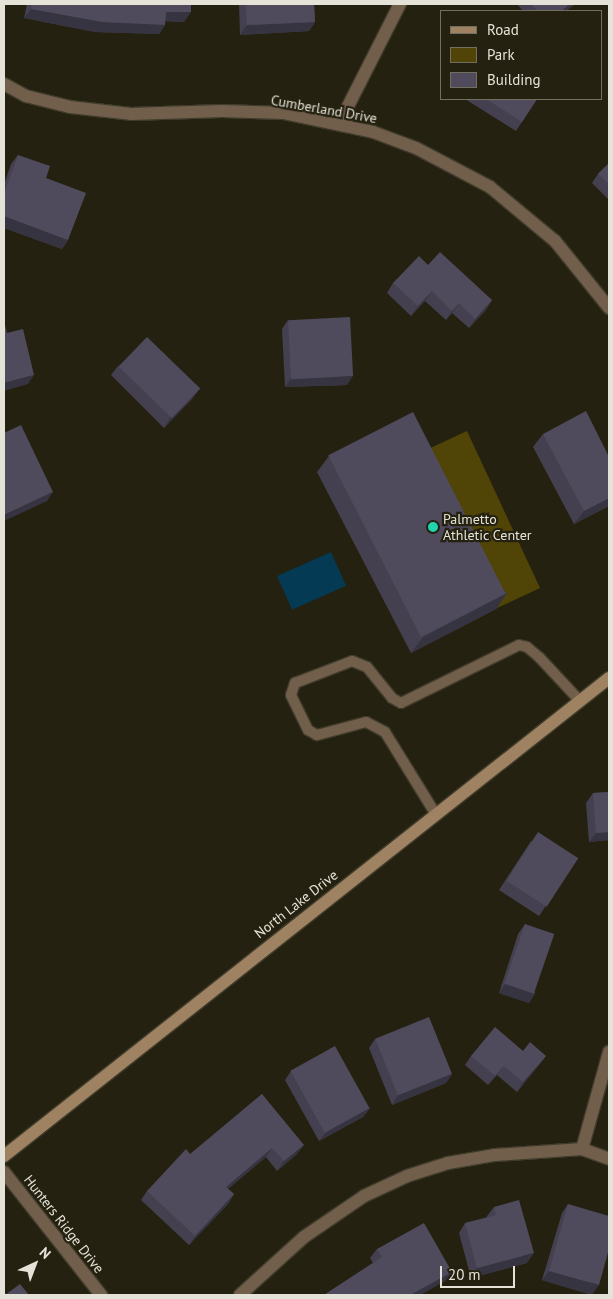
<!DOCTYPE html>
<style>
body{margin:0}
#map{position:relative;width:613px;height:1299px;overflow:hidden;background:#252110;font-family:"PT Sans",sans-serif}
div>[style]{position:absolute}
.green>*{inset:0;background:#504506}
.water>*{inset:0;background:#043a53;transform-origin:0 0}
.roads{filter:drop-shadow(1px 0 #403c2c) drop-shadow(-1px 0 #403c2c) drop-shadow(0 1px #403c2c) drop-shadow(0 -1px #403c2c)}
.lane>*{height:10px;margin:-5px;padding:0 5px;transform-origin:5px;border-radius:5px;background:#715f4b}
.street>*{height:12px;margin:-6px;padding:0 6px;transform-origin:6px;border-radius:6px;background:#715f4b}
.secondary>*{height:12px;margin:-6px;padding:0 6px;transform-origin:6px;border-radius:6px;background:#9e8261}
.wall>*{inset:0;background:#444050}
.shaded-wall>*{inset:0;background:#373441}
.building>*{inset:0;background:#4f4b5d;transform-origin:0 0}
.dots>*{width:14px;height:14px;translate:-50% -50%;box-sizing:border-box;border:2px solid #252110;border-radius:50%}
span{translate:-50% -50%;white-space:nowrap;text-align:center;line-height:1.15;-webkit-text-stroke:4.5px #252110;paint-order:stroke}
.street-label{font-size:14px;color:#e5e3d8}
.poi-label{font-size:14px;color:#e5e3d8}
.left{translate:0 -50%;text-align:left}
.frame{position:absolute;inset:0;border:5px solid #e5e3d8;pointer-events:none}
.legend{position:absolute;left:440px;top:10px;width:162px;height:90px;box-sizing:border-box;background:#252110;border:1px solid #726f60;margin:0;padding:6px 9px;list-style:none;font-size:15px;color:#e5e3d8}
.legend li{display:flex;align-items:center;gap:10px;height:25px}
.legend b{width:25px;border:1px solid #726f60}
.north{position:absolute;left:10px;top:1239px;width:50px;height:50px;-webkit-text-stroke:4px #252110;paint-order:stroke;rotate:43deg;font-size:14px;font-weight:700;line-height:20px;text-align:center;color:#e5e3d8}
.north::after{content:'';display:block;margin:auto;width:18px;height:22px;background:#e5e3d8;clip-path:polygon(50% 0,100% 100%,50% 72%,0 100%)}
.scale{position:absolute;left:440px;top:1266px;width:75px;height:22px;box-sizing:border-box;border:2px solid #e5e3d8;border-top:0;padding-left:6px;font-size:15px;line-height:18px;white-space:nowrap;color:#e5e3d8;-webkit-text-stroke:4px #252110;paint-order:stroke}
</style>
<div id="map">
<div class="green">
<div style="clip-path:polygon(467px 431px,540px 588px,411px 648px,424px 451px)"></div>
</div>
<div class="water">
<div style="left:331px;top:552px;width:37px;height:59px;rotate:66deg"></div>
</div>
<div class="roads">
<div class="lane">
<div style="left:435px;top:813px;width:95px;rotate:-121.7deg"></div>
<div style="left:385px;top:732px;width:21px;rotate:-152deg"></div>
<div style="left:366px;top:722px;width:51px;rotate:165.1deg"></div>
<div style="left:317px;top:735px;width:10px;rotate:-151deg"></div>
<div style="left:308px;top:730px;width:39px;rotate:-116deg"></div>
<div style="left:291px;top:695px;width:13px;rotate:-72deg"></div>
<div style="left:295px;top:683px;width:61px;rotate:-21.1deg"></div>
<div style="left:352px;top:661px;width:16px;rotate:22deg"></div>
<div style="left:367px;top:667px;width:40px;rotate:51deg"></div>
<div style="left:392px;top:698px;width:10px;rotate:29deg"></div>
<div style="left:401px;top:703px;width:131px;rotate:-26.2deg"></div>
<div style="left:519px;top:645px;width:8px;rotate:14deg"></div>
<div style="left:527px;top:647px;width:16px;rotate:40deg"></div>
<div style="left:539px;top:657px;width:60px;rotate:47deg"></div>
</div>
<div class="street">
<div style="left:4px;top:84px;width:25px;rotate:29deg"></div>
<div style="left:26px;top:96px;width:45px;rotate:14deg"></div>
<div style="left:70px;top:107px;width:61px;rotate:6.5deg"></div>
<div style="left:131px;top:114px;width:91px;rotate:-1.9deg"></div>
<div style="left:222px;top:111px;width:61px;rotate:1.9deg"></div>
<div style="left:283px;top:113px;width:92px;rotate:11.9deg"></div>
<div style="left:373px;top:132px;width:46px;rotate:20.4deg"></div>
<div style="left:416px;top:148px;width:84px;rotate:27.8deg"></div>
<div style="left:490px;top:187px;width:85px;rotate:39.7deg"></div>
<div style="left:555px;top:241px;width:86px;rotate:51.1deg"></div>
<div style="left:339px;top:124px;width:135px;rotate:-63.1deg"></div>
<div style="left:582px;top:1149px;width:101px;rotate:-74.4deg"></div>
<div style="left:4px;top:1172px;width:157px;rotate:51.7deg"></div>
<div style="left:240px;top:1295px;width:86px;rotate:-42.2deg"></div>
<div style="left:304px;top:1237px;width:73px;rotate:-34.3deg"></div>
<div style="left:364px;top:1196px;width:47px;rotate:-24.9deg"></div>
<div style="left:407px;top:1176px;width:43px;rotate:-17.6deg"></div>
<div style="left:448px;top:1163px;width:48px;rotate:-9.7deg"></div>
<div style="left:495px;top:1155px;width:87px;rotate:-3.9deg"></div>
<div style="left:582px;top:1149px;width:29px;rotate:20deg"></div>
</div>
<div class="secondary">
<div style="left:4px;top:1156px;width:771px;rotate:-38.31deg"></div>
</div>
</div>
<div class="wall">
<div style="clip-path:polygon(27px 4px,191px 4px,184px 22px,165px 21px,165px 25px,159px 34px,95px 32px,24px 18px)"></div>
<div style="clip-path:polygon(239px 4px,314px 4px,315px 22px,309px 31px,240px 35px)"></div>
<div style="clip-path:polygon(517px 4px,575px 4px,566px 11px,523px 11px)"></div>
<div style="clip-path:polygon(465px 99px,537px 99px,516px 131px)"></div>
<div style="clip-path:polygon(18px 155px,46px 178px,68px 240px,62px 249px,4px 228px,4px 185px,11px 164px)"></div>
<div style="clip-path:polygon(609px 163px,609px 200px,592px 183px,598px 174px)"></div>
<div style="clip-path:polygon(428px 265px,492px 300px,486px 310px,469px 328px,452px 313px,446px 320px,425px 301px,411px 316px,387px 293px,393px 283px)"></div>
<div style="clip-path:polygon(288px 320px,347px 385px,285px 387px,282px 329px)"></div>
<div style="clip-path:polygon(118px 366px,193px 398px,164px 428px,111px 375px)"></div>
<div style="clip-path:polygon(543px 434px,609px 457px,609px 506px,574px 524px,533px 447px)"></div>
<div style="clip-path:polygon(329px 456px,507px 593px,496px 609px,411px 653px,317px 472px)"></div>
<div style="clip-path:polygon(609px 792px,609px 840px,589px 842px,586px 803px,593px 793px)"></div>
<div style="clip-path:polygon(531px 841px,578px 858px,539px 916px,499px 890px)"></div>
<div style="clip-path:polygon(525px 924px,535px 993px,529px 1003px,499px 993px,518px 934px)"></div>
<div style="clip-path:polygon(375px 1039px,452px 1074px,446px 1083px,392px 1105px,369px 1048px)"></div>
<div style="clip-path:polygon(523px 1051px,546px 1056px,539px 1065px,517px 1092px,497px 1075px,488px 1085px,465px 1065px,471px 1056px)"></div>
<div style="clip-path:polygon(291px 1071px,370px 1108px,363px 1117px,319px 1141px,285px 1080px)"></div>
<div style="clip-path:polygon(262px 1094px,297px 1154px,277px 1171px,266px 1157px,228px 1189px,234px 1194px,228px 1204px,189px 1245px,141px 1200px,147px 1191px)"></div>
<div style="clip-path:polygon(568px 1204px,592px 1295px,542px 1280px,562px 1213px)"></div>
<div style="clip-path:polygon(494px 1207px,527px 1263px,471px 1278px,459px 1233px,465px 1223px,487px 1218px,487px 1216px)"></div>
<div style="clip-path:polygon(377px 1249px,452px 1272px,445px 1281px,420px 1295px,324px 1295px,373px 1263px,370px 1258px)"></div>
</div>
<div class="shaded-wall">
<div style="clip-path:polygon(570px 4px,575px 4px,566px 11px,561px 11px)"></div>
<div style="clip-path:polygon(31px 9px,165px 25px,159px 34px,95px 32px,24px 18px)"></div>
<div style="clip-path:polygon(166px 12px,191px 12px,184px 22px,159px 21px)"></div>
<div style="clip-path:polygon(315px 22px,309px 31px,240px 35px,247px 25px)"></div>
<div style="clip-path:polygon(4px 216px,68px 240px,62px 249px,4px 228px)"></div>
<div style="clip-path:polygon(432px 291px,425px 301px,411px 316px,418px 306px)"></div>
<div style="clip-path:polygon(492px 300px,486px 310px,469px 328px,475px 319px)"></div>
<div style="clip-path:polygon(459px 303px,452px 313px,446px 320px,452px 311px)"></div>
<div style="clip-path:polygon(34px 375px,28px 384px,4px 391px,4px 383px)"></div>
<div style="clip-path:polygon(353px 376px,347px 385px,285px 387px,291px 378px)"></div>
<div style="clip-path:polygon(200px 388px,193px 398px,164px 428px,170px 418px)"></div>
<div style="clip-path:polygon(53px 492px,47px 501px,4px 521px,4px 515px)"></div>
<div style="clip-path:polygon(609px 498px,609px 506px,574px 524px,584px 511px)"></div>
<div style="clip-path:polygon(507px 593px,496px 609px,411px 653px,423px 637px)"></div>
<div style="clip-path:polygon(609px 832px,609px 840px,589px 842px,596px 833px)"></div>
<div style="clip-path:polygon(505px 984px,535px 993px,529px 1003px,499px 993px)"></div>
<div style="clip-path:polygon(546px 1056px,539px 1065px,517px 1092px,523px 1082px)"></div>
<div style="clip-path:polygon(504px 1066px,497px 1075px,488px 1085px,495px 1076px)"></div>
<div style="clip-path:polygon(452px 1074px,446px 1083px,392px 1105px,398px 1095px)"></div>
<div style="clip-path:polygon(370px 1108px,363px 1117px,319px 1141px,326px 1132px)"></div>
<div style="clip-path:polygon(304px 1145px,297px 1154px,277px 1171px,284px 1161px)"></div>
<div style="clip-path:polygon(272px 1148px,266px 1157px,219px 1196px,226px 1187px)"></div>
<div style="clip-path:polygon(234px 1194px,228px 1204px,189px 1245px,195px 1236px)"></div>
<div style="clip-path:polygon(534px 1253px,527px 1263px,471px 1278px,477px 1268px)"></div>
<div style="clip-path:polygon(549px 1271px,599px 1285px,592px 1295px,542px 1280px)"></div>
<div style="clip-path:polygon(452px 1272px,445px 1281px,420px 1295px,410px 1295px)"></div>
</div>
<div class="building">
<div style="clip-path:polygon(32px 4px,191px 4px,191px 12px,166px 12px,165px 25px,102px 22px,31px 9px)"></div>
<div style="clip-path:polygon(246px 4px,314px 4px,315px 22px,247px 25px)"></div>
<div style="clip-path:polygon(531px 4px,570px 4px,561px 11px,537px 11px)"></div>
<div style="clip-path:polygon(486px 99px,537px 99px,522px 122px)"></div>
<div style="clip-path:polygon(18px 155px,50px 166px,46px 178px,86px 193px,68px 240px,4px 216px,4px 194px)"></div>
<div style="clip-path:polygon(609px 163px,609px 184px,598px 174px)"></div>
<div style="clip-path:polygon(440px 252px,492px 300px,475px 319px,459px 303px,452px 311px,432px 291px,418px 306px,393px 283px,419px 256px,428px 265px)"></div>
<div style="left:350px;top:317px;width:59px;height:62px;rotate:87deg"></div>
<div style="clip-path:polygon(4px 321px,7px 333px,23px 329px,34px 375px,4px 383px)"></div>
<div style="left:147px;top:337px;width:74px;height:41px;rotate:44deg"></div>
<div style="clip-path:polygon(586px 411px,609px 457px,609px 498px,584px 511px,543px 434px)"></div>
<div style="left:413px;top:412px;width:204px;height:95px;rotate:63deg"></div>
<div style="clip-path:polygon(21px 425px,53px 492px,4px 515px,4px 433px)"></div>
<div style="clip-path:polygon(609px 792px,609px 832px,596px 833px,593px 793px)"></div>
<div style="left:538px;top:832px;width:48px;height:58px;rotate:33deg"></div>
<div style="left:525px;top:924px;width:31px;height:63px;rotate:19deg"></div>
<div style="left:429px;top:1017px;width:61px;height:58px;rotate:68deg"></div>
<div style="clip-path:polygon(495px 1027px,523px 1051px,530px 1042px,546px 1056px,523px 1082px,504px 1066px,495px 1076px,471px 1056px)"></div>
<div style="left:335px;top:1046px;width:71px;height:51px;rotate:61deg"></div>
<div style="clip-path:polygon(262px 1094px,304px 1145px,284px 1161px,272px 1148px,226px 1187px,234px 1194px,195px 1236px,147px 1191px,186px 1149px,190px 1154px)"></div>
<div style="clip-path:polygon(519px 1200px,534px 1253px,477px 1268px,465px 1223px,496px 1215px,494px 1207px)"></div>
<div style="clip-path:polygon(568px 1204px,609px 1216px,609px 1249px,599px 1285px,549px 1271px)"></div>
<div style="clip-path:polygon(424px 1223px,452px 1272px,410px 1295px,324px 1295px,382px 1257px,377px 1249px)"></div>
<div style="clip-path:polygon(20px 1284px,29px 1295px,5px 1295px)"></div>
</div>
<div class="dots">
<div style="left:433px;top:527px;background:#21d5af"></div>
</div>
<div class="street-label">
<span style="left:324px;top:109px;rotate:10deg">Cumberland Drive</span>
<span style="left:296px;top:904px;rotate:-38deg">North Lake Drive</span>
<span style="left:64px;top:1224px;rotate:52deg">Hunters Ridge Drive</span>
</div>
<div class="poi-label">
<span class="left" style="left:443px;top:527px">Palmetto<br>Athletic Center</span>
</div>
<div class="frame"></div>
<ul class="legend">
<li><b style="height:6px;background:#9e8261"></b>Road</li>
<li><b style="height:14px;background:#504506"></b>Park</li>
<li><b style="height:14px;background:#4f4b5d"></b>Building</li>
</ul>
<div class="north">N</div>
<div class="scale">20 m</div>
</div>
